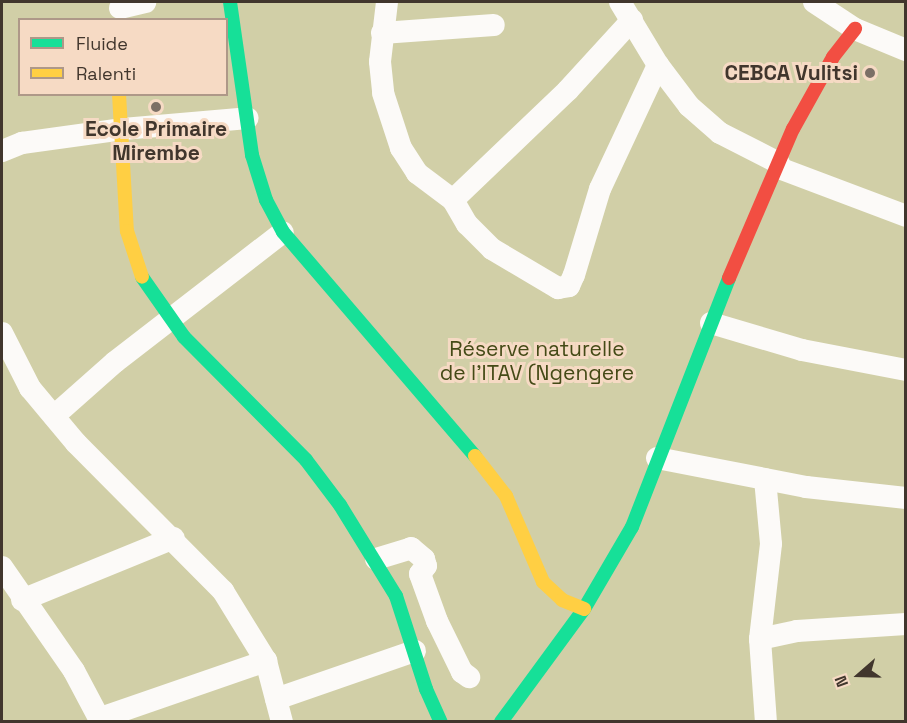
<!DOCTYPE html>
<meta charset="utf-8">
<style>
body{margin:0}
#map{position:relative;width:907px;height:723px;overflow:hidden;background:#ebdbcf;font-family:"Space Grotesk",sans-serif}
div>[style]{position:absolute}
.green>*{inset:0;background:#d1cfa7}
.street>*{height:22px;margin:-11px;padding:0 11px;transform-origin:11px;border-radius:11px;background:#fcfaf8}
.fast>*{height:14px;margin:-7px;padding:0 7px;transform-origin:7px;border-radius:7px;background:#16e098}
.slow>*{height:14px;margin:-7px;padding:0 7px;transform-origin:7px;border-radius:7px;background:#ffcf43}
.jam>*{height:14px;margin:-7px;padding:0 7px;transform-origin:7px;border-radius:7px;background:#f24e42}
.dots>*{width:16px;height:16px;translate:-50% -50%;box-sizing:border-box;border:3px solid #f6dac4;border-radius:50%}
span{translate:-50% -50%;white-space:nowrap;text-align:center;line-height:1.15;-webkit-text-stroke:6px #f6dac4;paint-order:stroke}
.poi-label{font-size:21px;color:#41362d;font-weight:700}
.right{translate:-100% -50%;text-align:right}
.park-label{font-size:21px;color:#444a16}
.frame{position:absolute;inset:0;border:3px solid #41362d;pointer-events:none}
.legend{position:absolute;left:18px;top:18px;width:210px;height:78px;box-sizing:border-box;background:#f6dac4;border:2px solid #ae9888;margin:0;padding:8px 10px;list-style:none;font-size:18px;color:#41362d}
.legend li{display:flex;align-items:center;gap:12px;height:30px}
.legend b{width:30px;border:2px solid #ae9888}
.north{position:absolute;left:829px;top:645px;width:60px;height:60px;-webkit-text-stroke:4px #f6dac4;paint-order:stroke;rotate:250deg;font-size:16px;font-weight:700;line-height:24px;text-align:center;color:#41362d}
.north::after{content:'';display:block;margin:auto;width:21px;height:27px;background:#41362d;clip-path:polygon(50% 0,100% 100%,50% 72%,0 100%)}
</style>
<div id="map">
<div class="green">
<div style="clip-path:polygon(evenodd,2px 2px,905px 2px,905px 721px,2px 721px,2px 2px,20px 20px,226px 20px,226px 94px,20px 94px,20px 20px)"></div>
</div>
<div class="street">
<div style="left:387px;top:2px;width:60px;rotate:96.7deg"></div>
<div style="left:380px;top:62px;width:31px;rotate:84deg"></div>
<div style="left:383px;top:93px;width:58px;rotate:71.9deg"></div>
<div style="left:401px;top:148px;width:30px;rotate:57deg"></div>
<div style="left:417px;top:173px;width:45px;rotate:36.9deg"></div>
<div style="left:453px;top:200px;width:28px;rotate:60deg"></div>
<div style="left:467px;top:224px;width:35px;rotate:45deg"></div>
<div style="left:492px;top:249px;width:77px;rotate:30.6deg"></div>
<div style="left:558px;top:288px;width:11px;rotate:-10deg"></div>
<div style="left:569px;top:286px;width:12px;rotate:-66deg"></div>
<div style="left:574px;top:275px;width:90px;rotate:-73.2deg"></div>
<div style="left:600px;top:189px;width:137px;rotate:-64.9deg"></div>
<div style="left:620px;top:2px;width:74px;rotate:58.9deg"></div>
<div style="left:658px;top:65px;width:51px;rotate:52.9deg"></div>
<div style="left:689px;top:106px;width:41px;rotate:41.1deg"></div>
<div style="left:720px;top:133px;width:66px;rotate:27deg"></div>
<div style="left:814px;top:2px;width:49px;rotate:33.4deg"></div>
<div style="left:855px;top:29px;width:55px;rotate:22.4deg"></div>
<div style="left:120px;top:8px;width:26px;rotate:-13deg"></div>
<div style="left:382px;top:33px;width:112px;rotate:-4.1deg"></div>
<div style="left:2px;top:151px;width:22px;rotate:-22deg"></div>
<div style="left:22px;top:143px;width:102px;rotate:-7.9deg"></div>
<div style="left:123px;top:129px;width:125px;rotate:-5deg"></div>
<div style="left:779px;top:168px;width:136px;rotate:20.7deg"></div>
<div style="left:453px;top:200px;width:159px;rotate:-43.7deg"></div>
<div style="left:568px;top:90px;width:95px;rotate:-47.6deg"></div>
<div style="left:711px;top:323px;width:95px;rotate:16.5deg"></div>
<div style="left:802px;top:350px;width:106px;rotate:10.9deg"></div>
<div style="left:2px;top:333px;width:62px;rotate:63deg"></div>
<div style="left:30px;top:388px;width:72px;rotate:50.1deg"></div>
<div style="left:76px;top:443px;width:209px;rotate:45.2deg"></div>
<div style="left:223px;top:591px;width:82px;rotate:58.4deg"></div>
<div style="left:266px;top:661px;width:63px;rotate:75.3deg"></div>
<div style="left:54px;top:416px;width:81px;rotate:-41.5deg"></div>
<div style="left:115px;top:362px;width:212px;rotate:-37.7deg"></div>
<div style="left:657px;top:458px;width:152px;rotate:11deg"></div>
<div style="left:806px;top:487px;width:101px;rotate:6.3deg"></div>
<div style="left:765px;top:479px;width:65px;rotate:84.7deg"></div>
<div style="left:771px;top:544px;width:96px;rotate:96.6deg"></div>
<div style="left:760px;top:639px;width:83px;rotate:85.9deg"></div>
<div style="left:376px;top:559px;width:37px;rotate:-17deg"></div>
<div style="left:411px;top:548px;width:17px;rotate:40deg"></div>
<div style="left:424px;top:559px;width:7px;rotate:74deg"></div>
<div style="left:426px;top:566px;width:10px;rotate:127deg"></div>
<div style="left:420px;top:574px;width:50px;rotate:70.1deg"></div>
<div style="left:437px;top:621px;width:57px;rotate:63.9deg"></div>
<div style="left:462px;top:672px;width:9px;rotate:36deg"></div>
<div style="left:2px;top:567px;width:126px;rotate:55.3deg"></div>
<div style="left:74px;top:671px;width:58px;rotate:62.1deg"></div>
<div style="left:22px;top:600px;width:164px;rotate:-22.2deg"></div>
<div style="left:760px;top:639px;width:38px;rotate:-12deg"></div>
<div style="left:797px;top:631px;width:109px;rotate:-3.7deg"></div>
<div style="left:276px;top:699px;width:147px;rotate:-19.1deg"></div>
<div style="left:101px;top:718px;width:175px;rotate:-19.1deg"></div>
</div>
<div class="fast">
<div style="left:230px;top:2px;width:155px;rotate:81.8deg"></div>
<div style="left:252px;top:155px;width:47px;rotate:72.7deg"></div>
<div style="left:266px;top:200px;width:36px;rotate:62deg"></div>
<div style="left:283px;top:232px;width:295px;rotate:49.4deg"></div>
<div style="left:142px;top:277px;width:73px;rotate:55deg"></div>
<div style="left:184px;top:337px;width:173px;rotate:45.2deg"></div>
<div style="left:306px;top:460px;width:56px;rotate:52.9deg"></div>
<div style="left:340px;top:505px;width:107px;rotate:58.4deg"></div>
<div style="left:396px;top:596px;width:98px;rotate:72.1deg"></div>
<div style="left:426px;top:689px;width:36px;rotate:66deg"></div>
<div style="left:501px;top:722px;width:140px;rotate:-53.7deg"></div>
<div style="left:584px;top:609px;width:95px;rotate:-59.7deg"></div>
<div style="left:632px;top:527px;width:267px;rotate:-68.7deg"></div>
</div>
<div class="slow">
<div style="left:119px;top:94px;width:137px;rotate:86.7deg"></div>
<div style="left:127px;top:231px;width:48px;rotate:71.9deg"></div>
<div style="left:475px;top:456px;width:51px;rotate:52.2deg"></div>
<div style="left:506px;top:496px;width:94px;rotate:66.7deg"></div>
<div style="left:543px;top:582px;width:26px;rotate:43deg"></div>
<div style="left:562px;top:600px;width:24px;rotate:22deg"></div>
</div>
<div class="jam">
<div style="left:729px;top:278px;width:162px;rotate:-66.8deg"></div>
<div style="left:793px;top:129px;width:82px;rotate:-60.9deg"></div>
<div style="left:833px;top:57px;width:36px;rotate:-52deg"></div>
</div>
<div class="dots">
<div style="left:870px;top:73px;background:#7c7066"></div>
<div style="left:156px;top:107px;background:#7c7066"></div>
</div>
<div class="poi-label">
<span class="right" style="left:858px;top:73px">CEBCA Vulitsi</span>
<span style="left:156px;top:141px">Ecole Primaire<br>Mirembe</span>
</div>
<div class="park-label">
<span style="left:537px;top:361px">Réserve naturelle<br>de l'ITAV (Ngengere</span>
</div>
<div class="frame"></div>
<ul class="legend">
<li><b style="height:8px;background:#16e098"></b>Fluide</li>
<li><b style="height:8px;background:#ffcf43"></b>Ralenti</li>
</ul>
<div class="north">N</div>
</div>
